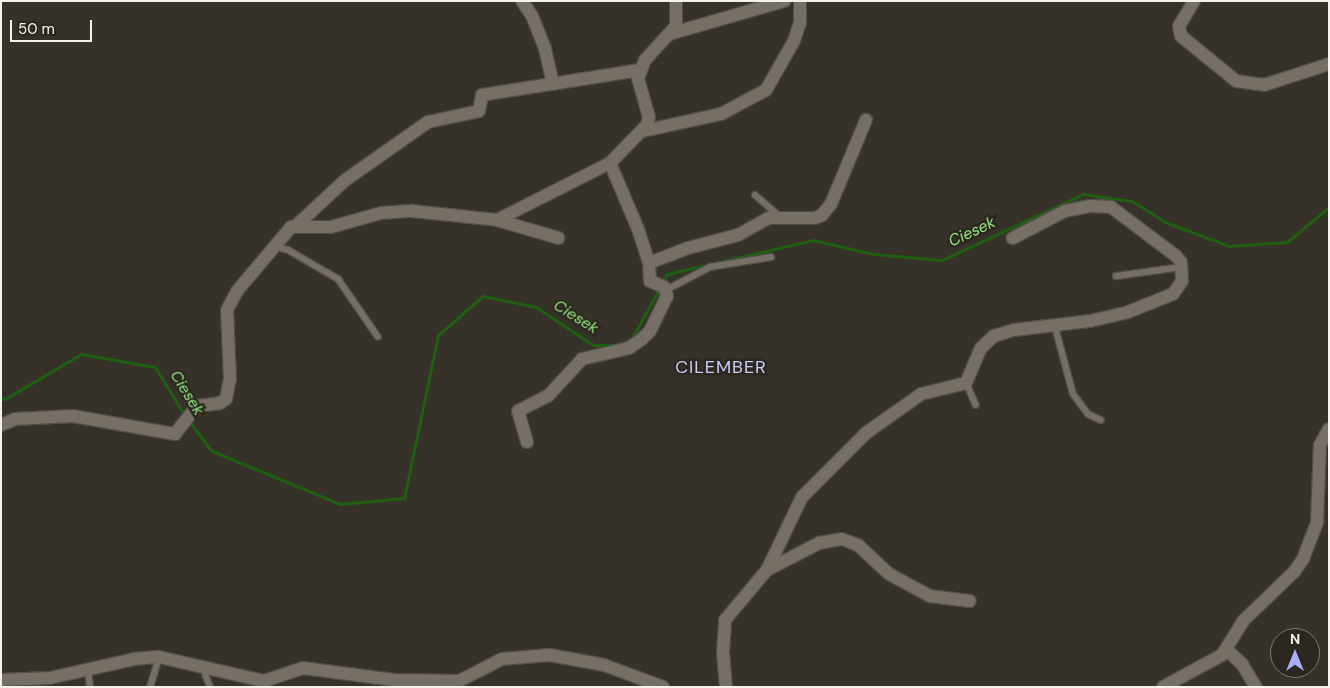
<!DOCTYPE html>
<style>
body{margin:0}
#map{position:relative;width:1330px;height:688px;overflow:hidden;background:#373229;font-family:"DM Sans",sans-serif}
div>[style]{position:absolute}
.stream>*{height:3px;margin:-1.5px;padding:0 1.5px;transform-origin:1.5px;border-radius:1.5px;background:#1e5f10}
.roads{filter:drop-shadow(1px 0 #524d46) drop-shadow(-1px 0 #524d46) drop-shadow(0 1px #524d46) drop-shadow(0 -1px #524d46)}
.lane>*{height:6px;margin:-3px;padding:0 3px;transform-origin:3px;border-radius:3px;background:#766f65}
.street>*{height:12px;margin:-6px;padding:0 6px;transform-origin:6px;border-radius:6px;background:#766f65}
.secondary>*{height:12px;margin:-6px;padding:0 6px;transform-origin:6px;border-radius:6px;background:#766f65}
span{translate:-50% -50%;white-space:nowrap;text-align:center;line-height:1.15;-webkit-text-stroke:5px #2d281f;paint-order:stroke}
.water-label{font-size:16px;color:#92e782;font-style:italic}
.quarter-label{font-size:18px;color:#c9cdf8;letter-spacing:1px}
.frame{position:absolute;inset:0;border:2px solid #f5f1ec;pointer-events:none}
.north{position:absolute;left:1270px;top:628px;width:50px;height:50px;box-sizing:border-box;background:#2d281f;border:1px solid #7d7871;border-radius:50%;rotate:0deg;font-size:14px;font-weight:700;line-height:20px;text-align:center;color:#f5f1ec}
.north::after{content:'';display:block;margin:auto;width:18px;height:22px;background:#abaffb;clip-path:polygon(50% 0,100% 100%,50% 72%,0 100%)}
.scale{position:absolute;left:10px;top:20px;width:82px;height:22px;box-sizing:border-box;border:2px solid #f5f1ec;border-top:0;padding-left:6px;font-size:15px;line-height:18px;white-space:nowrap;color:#f5f1ec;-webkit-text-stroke:4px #2d281f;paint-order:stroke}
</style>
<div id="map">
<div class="stream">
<div style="left:662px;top:283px;width:10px;rotate:-61deg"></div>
<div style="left:667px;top:274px;width:150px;rotate:-13.1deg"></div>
<div style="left:813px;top:240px;width:62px;rotate:13.1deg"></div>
<div style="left:873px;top:254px;width:69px;rotate:5deg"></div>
<div style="left:942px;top:260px;width:156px;rotate:-25.1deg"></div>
<div style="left:1083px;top:194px;width:49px;rotate:8.1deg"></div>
<div style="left:1132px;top:201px;width:39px;rotate:32deg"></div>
<div style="left:1165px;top:222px;width:68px;rotate:20.6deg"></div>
<div style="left:1229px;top:246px;width:58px;rotate:-3.9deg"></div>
<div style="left:1287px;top:242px;width:55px;rotate:-39.8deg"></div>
<div style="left:631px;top:340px;width:58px;rotate:-61.2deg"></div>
<div style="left:1px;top:398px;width:4px;rotate:14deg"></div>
<div style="left:5px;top:399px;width:88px;rotate:-30.6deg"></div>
<div style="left:81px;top:354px;width:75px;rotate:10deg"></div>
<div style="left:155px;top:367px;width:57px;rotate:58.5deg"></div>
<div style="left:189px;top:421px;width:38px;rotate:53deg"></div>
<div style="left:212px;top:451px;width:139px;rotate:22.5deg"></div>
<div style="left:340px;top:504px;width:64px;rotate:-5.4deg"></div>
<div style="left:404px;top:498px;width:167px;rotate:-78.2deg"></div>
<div style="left:438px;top:335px;width:60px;rotate:-40.9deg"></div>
<div style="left:483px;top:296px;width:54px;rotate:11.7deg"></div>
<div style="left:536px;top:307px;width:69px;rotate:33.7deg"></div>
<div style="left:593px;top:345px;width:25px"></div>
</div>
<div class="roads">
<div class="lane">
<div style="left:755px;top:195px;width:32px;rotate:41deg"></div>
<div style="left:273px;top:246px;width:16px;rotate:15deg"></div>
<div style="left:288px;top:250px;width:58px;rotate:30.1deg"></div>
<div style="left:338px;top:279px;width:70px;rotate:55.4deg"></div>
<div style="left:1116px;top:276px;width:66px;rotate:-7.9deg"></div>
<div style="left:666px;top:290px;width:50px;rotate:-27.6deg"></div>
<div style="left:710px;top:267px;width:62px;rotate:-9.3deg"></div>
<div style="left:1055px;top:327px;width:69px;rotate:75deg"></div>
<div style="left:1073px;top:394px;width:25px;rotate:53deg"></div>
<div style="left:1088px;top:414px;width:14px;rotate:25deg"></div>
<div style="left:966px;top:383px;width:24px;rotate:66deg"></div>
<div style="left:203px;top:668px;width:20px;rotate:70deg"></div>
<div style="left:88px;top:669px;width:18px;rotate:84deg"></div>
<div style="left:150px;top:687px;width:31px;rotate:-73deg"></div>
</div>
<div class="street">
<div style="left:522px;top:1px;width:18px;rotate:56deg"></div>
<div style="left:532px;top:16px;width:35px;rotate:68deg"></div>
<div style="left:545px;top:49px;width:36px;rotate:77deg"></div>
<div style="left:1194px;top:1px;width:29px;rotate:121deg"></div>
<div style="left:1179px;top:26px;width:10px;rotate:79deg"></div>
<div style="left:1181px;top:36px;width:71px;rotate:39.3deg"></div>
<div style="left:1236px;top:81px;width:28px;rotate:8deg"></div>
<div style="left:1264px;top:85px;width:68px;rotate:-17.9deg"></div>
<div style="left:669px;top:34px;width:120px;rotate:-16deg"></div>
<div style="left:643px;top:131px;width:80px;rotate:-12.3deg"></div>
<div style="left:721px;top:114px;width:51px;rotate:-28.1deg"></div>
<div style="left:766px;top:90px;width:56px;rotate:-60.3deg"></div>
<div style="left:794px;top:41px;width:20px;rotate:-72deg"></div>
<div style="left:800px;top:22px;width:21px;rotate:-90deg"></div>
<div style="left:497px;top:220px;width:64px;rotate:16.4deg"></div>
<div style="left:297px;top:225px;width:64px;rotate:-43.1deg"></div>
<div style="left:344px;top:181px;width:103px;rotate:-35.1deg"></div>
<div style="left:428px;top:122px;width:52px;rotate:-12.2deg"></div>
<div style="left:479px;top:111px;width:16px;rotate:-79deg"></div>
<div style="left:482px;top:95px;width:160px;rotate:-9deg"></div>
<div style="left:649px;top:263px;width:42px;rotate:-21deg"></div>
<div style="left:688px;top:248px;width:52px;rotate:-14.6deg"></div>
<div style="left:738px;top:235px;width:35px;rotate:-29deg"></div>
<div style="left:769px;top:218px;width:46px"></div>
<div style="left:815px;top:218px;width:8px;rotate:-23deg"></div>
<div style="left:822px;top:215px;width:14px;rotate:-51deg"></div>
<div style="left:831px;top:204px;width:91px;rotate:-67.4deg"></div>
<div style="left:1px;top:425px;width:15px;rotate:-23deg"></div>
<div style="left:15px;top:419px;width:58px;rotate:-3deg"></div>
<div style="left:73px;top:416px;width:104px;rotate:10deg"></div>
<div style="left:175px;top:434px;width:36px;rotate:-52deg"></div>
<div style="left:197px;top:406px;width:23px;rotate:-7deg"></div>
<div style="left:220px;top:403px;width:7px;rotate:-34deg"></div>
<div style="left:226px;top:399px;width:20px;rotate:-79deg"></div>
<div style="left:230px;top:379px;width:69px;rotate:-92.5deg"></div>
<div style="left:227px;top:310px;width:21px;rotate:-62deg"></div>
<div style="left:237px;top:291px;width:84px;rotate:-49.8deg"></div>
<div style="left:291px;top:227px;width:40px"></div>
<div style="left:331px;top:227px;width:52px;rotate:-15.6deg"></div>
<div style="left:381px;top:213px;width:31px;rotate:-4deg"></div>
<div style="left:412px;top:211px;width:85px;rotate:6deg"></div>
<div style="left:497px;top:220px;width:127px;rotate:-26.8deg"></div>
<div style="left:610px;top:163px;width:53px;rotate:-45.8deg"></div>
<div style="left:647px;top:125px;width:8px;rotate:-76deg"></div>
<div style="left:649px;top:117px;width:40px;rotate:-106deg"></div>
<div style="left:638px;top:79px;width:20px;rotate:-70deg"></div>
<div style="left:645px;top:60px;width:46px;rotate:-47.6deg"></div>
<div style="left:676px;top:26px;width:25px;rotate:-90deg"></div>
<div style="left:527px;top:442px;width:32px;rotate:-106deg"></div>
<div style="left:518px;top:411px;width:34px;rotate:-27deg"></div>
<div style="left:548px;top:396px;width:50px;rotate:-47.4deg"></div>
<div style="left:582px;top:359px;width:48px;rotate:-13.2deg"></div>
<div style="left:629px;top:348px;width:16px;rotate:-35deg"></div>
<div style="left:642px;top:339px;width:11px;rotate:-45deg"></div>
<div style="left:650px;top:331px;width:39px;rotate:-64deg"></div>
<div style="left:667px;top:296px;width:9px;rotate:-108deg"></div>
<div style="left:664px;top:287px;width:15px;rotate:-157deg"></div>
<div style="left:650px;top:281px;width:18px;rotate:-93deg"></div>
<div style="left:649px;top:263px;width:36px;rotate:-108deg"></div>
<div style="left:638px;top:229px;width:72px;rotate:-113deg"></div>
<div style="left:767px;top:570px;width:59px;rotate:-27.4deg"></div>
<div style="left:819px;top:543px;width:23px;rotate:-10deg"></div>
<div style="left:842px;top:539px;width:17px;rotate:21deg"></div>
<div style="left:858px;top:545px;width:42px;rotate:43.1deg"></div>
<div style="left:889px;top:574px;width:47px;rotate:28.2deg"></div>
<div style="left:930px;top:596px;width:40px;rotate:7.1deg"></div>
<div style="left:1226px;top:649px;width:22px;rotate:43deg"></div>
<div style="left:1242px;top:664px;width:27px;rotate:59deg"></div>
<div style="left:726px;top:687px;width:35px;rotate:-95deg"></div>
<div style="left:723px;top:652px;width:32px;rotate:-86deg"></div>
<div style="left:725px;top:620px;width:65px;rotate:-50deg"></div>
<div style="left:767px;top:570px;width:81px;rotate:-64.4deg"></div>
<div style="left:802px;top:497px;width:91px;rotate:-45deg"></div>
<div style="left:866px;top:433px;width:67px;rotate:-35.3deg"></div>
<div style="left:921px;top:394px;width:46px;rotate:-13.7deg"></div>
<div style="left:966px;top:383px;width:38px;rotate:-67deg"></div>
<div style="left:981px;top:348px;width:18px;rotate:-43deg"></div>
<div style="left:994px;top:336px;width:21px;rotate:-17deg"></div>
<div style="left:1014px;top:330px;width:77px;rotate:-6.8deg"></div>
<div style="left:1090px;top:321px;width:39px;rotate:-13deg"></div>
<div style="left:1128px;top:312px;width:48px;rotate:-21.8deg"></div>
<div style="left:1173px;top:294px;width:16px;rotate:-55deg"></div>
<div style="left:1182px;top:281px;width:19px;rotate:-93deg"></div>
<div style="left:1181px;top:262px;width:8px;rotate:-130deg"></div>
<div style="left:1176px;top:256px;width:81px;rotate:-143deg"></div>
<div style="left:1111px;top:207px;width:21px;rotate:-177deg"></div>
<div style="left:1090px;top:206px;width:25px;rotate:169deg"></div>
<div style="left:1065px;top:211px;width:59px;rotate:152.6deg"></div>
<div style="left:1163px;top:687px;width:67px;rotate:-28.5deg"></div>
<div style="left:1222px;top:655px;width:40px;rotate:-58deg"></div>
<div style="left:1243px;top:621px;width:71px;rotate:-43.9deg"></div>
<div style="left:1294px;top:572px;width:16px;rotate:-55deg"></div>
<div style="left:1303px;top:559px;width:40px;rotate:-69deg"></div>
<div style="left:1317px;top:522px;width:77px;rotate:-87.8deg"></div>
<div style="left:1320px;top:445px;width:18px;rotate:-61deg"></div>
</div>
<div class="secondary">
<div style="left:1px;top:680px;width:49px;rotate:-2.3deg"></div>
<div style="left:50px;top:678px;width:86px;rotate:-12.7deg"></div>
<div style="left:134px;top:659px;width:25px;rotate:-5deg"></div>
<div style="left:159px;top:657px;width:108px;rotate:12.9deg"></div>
<div style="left:264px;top:681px;width:41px;rotate:-18.4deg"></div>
<div style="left:303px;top:668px;width:92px;rotate:7.5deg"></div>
<div style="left:394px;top:680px;width:65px;rotate:0.9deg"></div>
<div style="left:459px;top:681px;width:48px;rotate:-27.1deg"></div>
<div style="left:502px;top:659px;width:48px;rotate:-4.8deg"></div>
<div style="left:550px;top:655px;width:55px;rotate:10.5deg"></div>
<div style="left:604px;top:665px;width:63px;rotate:20.4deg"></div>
</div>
</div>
<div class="water-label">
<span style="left:972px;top:232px;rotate:-25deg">Ciesek</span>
<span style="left:576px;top:317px;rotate:32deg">Ciesek</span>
<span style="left:187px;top:393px;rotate:58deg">Ciesek</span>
</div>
<div class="quarter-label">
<span style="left:721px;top:367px">CILEMBER</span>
</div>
<div class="frame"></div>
<div class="north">N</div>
<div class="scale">50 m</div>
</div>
